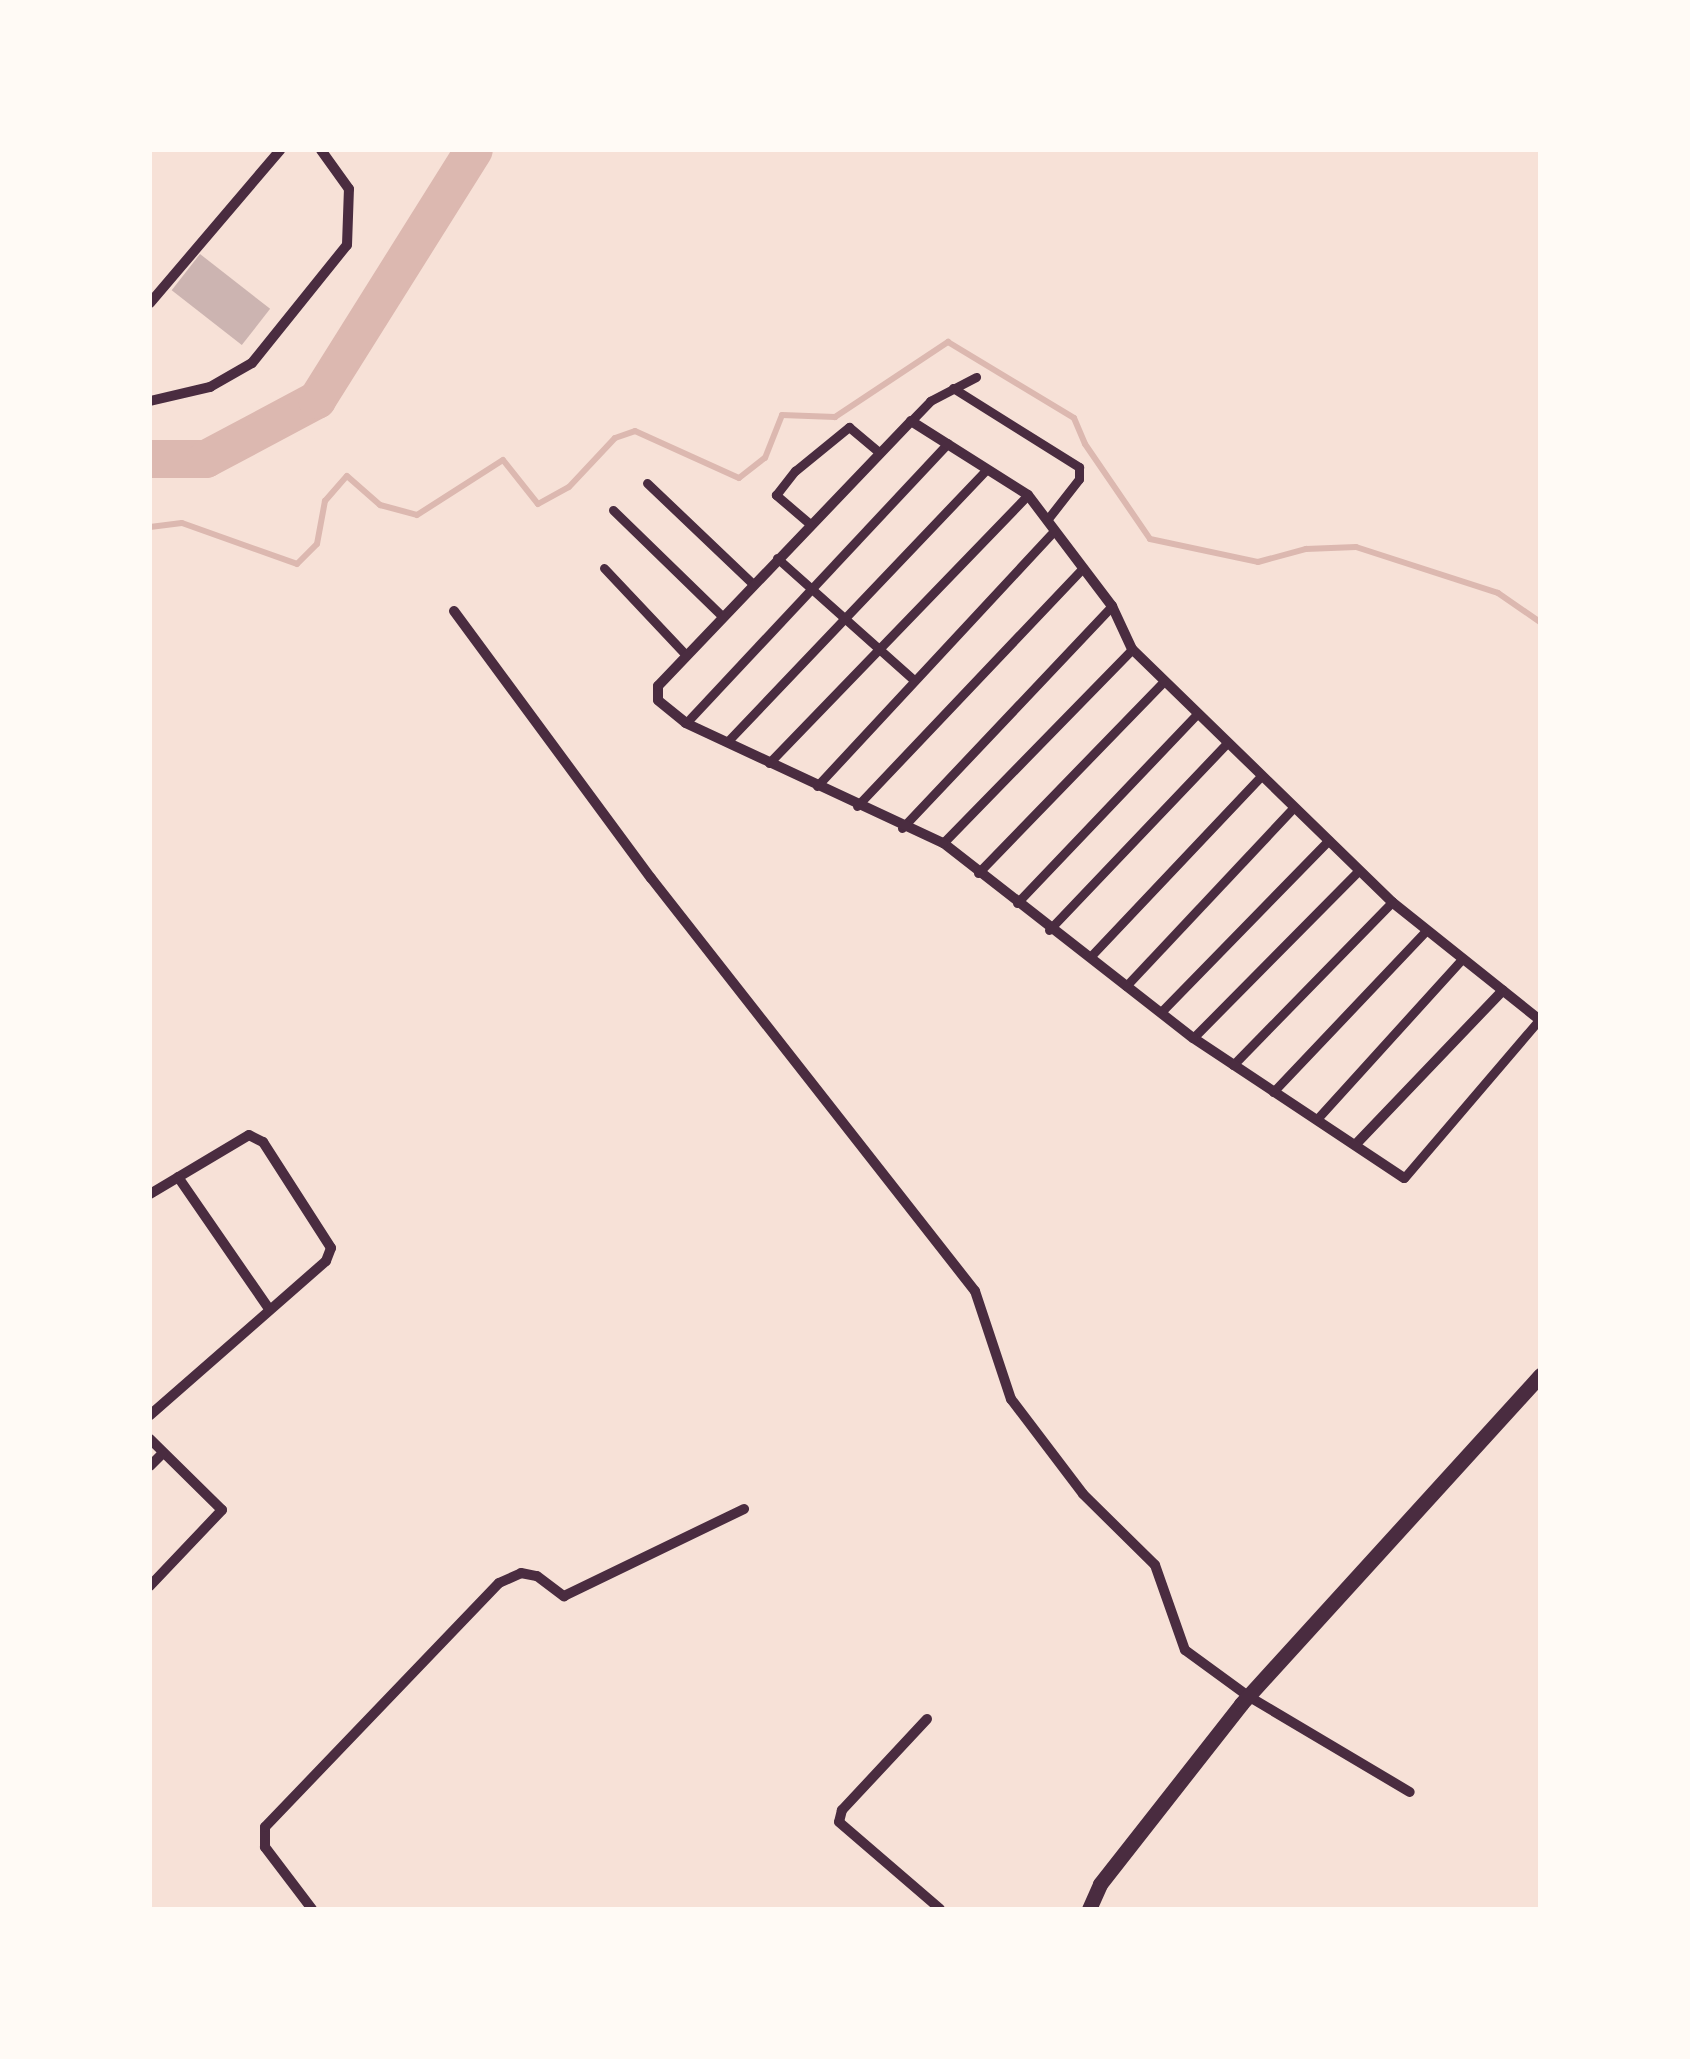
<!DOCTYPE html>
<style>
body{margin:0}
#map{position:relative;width:1690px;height:2059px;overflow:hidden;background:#f7e1d7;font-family:"Public Sans",sans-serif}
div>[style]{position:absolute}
.stream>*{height:6px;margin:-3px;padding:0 3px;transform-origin:3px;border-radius:3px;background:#dcb8b0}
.river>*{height:38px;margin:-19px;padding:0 19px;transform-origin:19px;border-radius:19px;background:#dcb8b0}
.building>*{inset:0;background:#ccb4b1;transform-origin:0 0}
.pedestrian>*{height:9px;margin:-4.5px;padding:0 4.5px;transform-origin:4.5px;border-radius:4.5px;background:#4a2c40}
.minor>*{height:10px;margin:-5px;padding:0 5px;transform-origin:5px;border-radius:5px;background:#4a2c40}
.tertiary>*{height:15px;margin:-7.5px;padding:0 7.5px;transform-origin:7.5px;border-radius:7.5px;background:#4a2c40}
span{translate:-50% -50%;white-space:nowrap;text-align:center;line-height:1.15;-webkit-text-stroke:9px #fffaf5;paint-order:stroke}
.frame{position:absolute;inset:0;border:152px solid #fffaf5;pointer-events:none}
</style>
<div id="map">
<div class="stream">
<div style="left:150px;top:527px;width:32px;rotate:-7deg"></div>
<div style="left:182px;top:523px;width:122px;rotate:19.6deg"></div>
<div style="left:297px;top:564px;width:28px;rotate:-45deg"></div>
<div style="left:317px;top:544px;width:44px;rotate:-79.5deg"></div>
<div style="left:325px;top:501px;width:33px;rotate:-49deg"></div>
<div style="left:347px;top:476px;width:44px;rotate:41.3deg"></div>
<div style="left:380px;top:505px;width:38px;rotate:15deg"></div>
<div style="left:417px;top:515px;width:102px;rotate:-32.6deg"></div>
<div style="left:503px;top:460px;width:56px;rotate:51.5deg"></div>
<div style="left:538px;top:504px;width:35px;rotate:-29deg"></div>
<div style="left:569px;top:487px;width:67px;rotate:-46.8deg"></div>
<div style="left:615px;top:438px;width:21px;rotate:-19deg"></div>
<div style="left:635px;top:431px;width:114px;rotate:24.3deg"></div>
<div style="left:739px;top:478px;width:33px;rotate:-38deg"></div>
<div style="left:765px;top:458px;width:46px;rotate:-68.4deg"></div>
<div style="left:782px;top:415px;width:53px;rotate:2.2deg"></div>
<div style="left:835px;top:417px;width:136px;rotate:-33.6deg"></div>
<div style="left:948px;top:342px;width:147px;rotate:31.1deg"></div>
<div style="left:1074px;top:418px;width:28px;rotate:67deg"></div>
<div style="left:1085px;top:444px;width:115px;rotate:55.6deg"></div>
<div style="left:1150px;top:539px;width:110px;rotate:12deg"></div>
<div style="left:1258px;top:562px;width:50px;rotate:-15.2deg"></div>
<div style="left:1306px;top:549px;width:50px;rotate:-2.3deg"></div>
<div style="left:1356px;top:547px;width:149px;rotate:17.9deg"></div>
<div style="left:1498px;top:593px;width:51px;rotate:34.6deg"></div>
</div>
<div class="river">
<div style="left:150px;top:459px;width:56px"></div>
<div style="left:206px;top:459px;width:126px;rotate:-28deg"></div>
<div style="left:317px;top:400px;width:295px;rotate:-57.9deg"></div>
</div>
<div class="building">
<div style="left:200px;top:254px;width:89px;height:46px;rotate:38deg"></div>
</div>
<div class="pedestrian">
<div style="left:953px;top:388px;width:149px;rotate:32.1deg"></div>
<div style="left:1079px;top:467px;width:12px;rotate:90deg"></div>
<div style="left:1079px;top:479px;width:52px;rotate:128deg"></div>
<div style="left:911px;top:421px;width:28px;rotate:-46deg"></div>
<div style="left:930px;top:401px;width:52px;rotate:-27.6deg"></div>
<div style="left:647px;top:483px;width:146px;rotate:43.6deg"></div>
<div style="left:613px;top:510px;width:152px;rotate:44.2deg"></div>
<div style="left:810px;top:524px;width:45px;rotate:-139.5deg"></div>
<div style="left:776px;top:495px;width:31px;rotate:-52deg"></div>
<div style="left:795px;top:471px;width:70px;rotate:-39.2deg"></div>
<div style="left:849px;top:427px;width:40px;rotate:40deg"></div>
<div style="left:777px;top:558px;width:182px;rotate:41.7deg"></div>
<div style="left:604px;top:568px;width:117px;rotate:46.7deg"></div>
<div style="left:686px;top:723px;width:383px;rotate:-46.9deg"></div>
<div style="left:727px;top:742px;width:377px;rotate:-46.4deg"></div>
<div style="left:769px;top:763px;width:373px;rotate:-46deg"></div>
<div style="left:817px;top:786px;width:344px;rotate:-47.1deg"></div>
<div style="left:857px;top:806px;width:325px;rotate:-46.5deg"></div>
<div style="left:902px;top:828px;width:306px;rotate:-46.6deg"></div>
<div style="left:943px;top:843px;width:271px;rotate:-45.7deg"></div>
<div style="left:978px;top:873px;width:267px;rotate:-45.9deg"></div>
<div style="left:1017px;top:903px;width:261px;rotate:-46.4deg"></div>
<div style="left:1049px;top:930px;width:257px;rotate:-46.4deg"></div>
<div style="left:1090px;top:957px;width:249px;rotate:-46.6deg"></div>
<div style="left:1126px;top:986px;width:245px;rotate:-46.8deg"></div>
<div style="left:1161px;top:1012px;width:240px;rotate:-45.7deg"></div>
<div style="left:1193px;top:1038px;width:236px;rotate:-45.3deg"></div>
<div style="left:1233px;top:1065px;width:228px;rotate:-45.7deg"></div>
<div style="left:1273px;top:1092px;width:221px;rotate:-46.5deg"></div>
<div style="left:1317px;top:1119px;width:216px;rotate:-47.8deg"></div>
<div style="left:1404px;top:1178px;width:209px;rotate:-49.5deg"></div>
</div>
<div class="minor">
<div style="left:150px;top:303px;width:201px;rotate:-49.6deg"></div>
<div style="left:150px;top:401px;width:62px;rotate:-13.1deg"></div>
<div style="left:210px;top:387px;width:48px;rotate:-29.7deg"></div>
<div style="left:252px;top:363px;width:151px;rotate:-51.2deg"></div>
<div style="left:347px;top:245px;width:56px;rotate:-88deg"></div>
<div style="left:349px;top:189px;width:48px;rotate:-125.7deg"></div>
<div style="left:454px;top:611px;width:332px;rotate:53.6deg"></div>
<div style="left:651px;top:878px;width:525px;rotate:51.89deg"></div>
<div style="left:975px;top:1291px;width:114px;rotate:71.6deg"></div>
<div style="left:1011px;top:1399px;width:119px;rotate:52.8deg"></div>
<div style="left:1083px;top:1494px;width:101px;rotate:44.6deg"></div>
<div style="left:1155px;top:1565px;width:90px;rotate:70.6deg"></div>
<div style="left:1185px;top:1650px;width:78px;rotate:36.1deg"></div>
<div style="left:1248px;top:1696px;width:188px;rotate:30.7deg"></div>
<div style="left:1357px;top:1143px;width:211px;rotate:-46.3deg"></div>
<div style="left:178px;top:1177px;width:160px;rotate:55.4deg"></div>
<div style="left:1404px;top:1178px;width:253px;rotate:-146.4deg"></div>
<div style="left:1193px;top:1038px;width:317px;rotate:-142deg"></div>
<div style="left:943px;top:843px;width:284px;rotate:-155deg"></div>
<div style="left:686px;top:723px;width:36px;rotate:-141deg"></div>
<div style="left:658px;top:700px;width:14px;rotate:-90deg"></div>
<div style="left:658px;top:686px;width:366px;rotate:-46.3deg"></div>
<div style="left:911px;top:421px;width:138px;rotate:32.3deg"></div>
<div style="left:1028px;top:495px;width:139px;rotate:52.9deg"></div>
<div style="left:1112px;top:606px;width:47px;rotate:65.1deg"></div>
<div style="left:1132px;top:649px;width:363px;rotate:44.2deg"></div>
<div style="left:1392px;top:902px;width:189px;rotate:38.6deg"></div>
<div style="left:150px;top:1194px;width:115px;rotate:-30.8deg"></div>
<div style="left:249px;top:1135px;width:16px;rotate:27deg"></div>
<div style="left:263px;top:1142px;width:126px;rotate:57.3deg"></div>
<div style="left:331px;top:1248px;width:14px;rotate:111deg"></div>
<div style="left:326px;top:1261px;width:234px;rotate:138.8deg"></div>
<div style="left:150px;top:1439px;width:101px;rotate:44.6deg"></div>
<div style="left:222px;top:1510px;width:105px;rotate:133.5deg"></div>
<div style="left:150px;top:1466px;width:18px;rotate:-45deg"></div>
<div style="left:927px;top:1719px;width:125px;rotate:133deg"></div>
<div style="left:842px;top:1810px;width:12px;rotate:104deg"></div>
<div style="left:839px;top:1822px;width:133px;rotate:40.7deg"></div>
<div style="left:312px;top:1909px;width:78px;rotate:-127.2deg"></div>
<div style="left:265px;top:1847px;width:20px;rotate:-90deg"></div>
<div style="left:265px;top:1827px;width:338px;rotate:-46.2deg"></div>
<div style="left:499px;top:1583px;width:24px;rotate:-24deg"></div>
<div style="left:521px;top:1573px;width:16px;rotate:11deg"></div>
<div style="left:537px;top:1576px;width:34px;rotate:37deg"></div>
<div style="left:564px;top:1596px;width:200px;rotate:-25.8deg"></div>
</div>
<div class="tertiary">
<div style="left:1089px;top:1909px;width:27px;rotate:-66deg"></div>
<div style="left:1100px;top:1884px;width:229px;rotate:-51.9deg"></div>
<div style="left:1241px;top:1704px;width:445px;rotate:-47.7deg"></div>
</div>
<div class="frame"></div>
</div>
